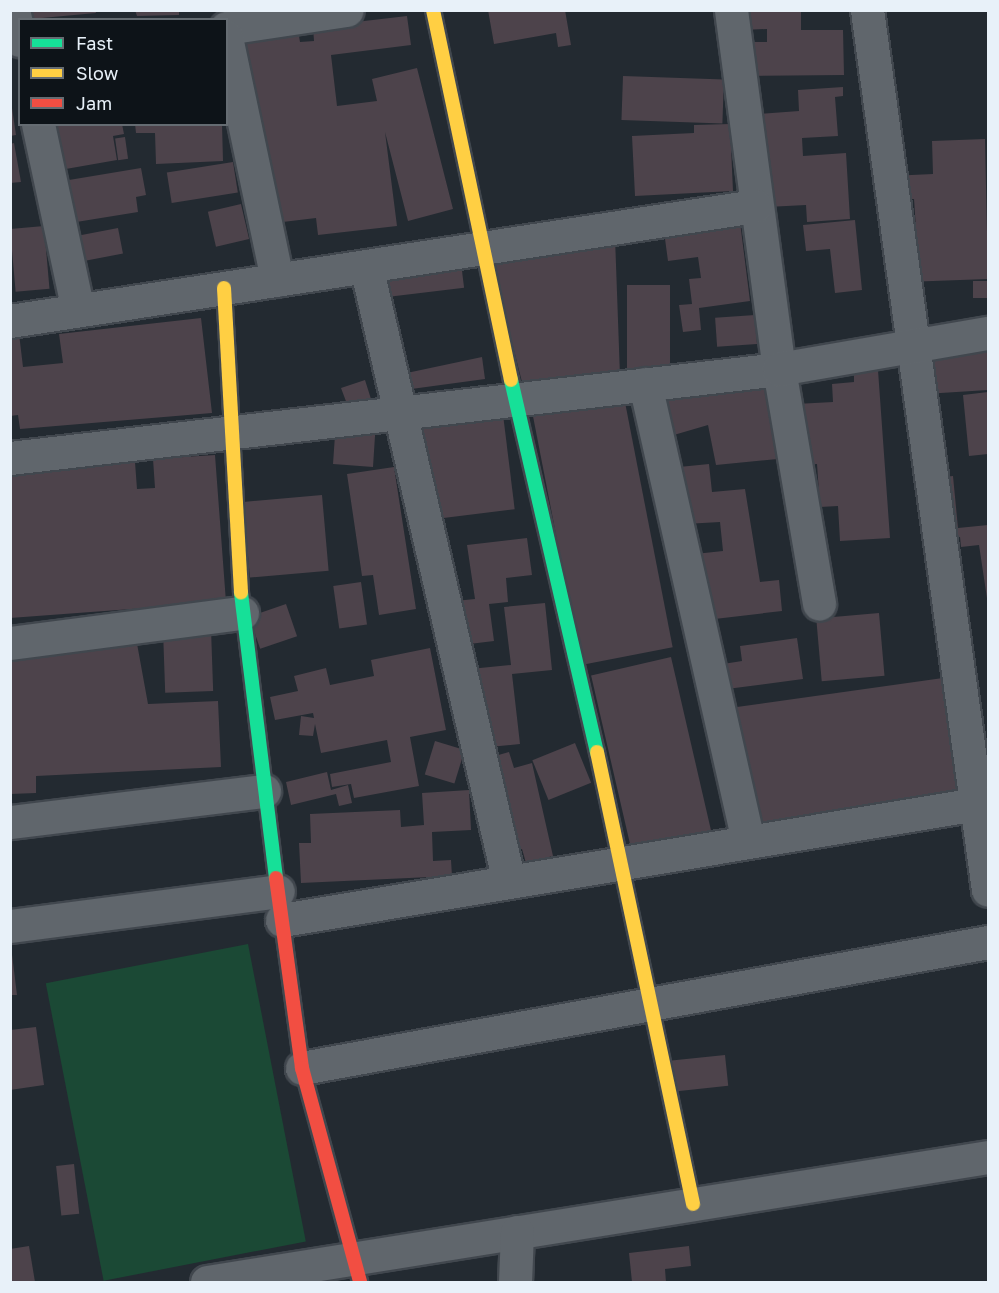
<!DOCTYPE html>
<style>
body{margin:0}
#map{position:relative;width:999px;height:1293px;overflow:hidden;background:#232a31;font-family:"Golos Text",sans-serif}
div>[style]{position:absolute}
.green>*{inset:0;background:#1b4935;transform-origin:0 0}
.building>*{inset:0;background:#4d434b;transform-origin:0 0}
.roads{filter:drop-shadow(2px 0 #41474e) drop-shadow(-2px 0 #41474e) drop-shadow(0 2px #41474e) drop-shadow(0 -2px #41474e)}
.street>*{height:33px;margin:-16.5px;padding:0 16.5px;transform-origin:16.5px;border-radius:16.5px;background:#60666c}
.fast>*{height:14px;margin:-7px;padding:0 7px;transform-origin:7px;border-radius:7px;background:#16e098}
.slow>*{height:14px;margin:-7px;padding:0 7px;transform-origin:7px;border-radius:7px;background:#ffcf43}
.jam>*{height:14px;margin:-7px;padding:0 7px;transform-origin:7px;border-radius:7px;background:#f24e42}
span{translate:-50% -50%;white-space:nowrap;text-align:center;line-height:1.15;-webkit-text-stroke:6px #0d1318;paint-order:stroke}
.frame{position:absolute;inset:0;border:12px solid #e8f1f9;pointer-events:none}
.legend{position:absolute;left:18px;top:18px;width:210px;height:108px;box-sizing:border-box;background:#0d1318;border:2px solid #656c72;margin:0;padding:8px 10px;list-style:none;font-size:18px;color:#e8f1f9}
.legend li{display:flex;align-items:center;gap:12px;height:30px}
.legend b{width:30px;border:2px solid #656c72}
</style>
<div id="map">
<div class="green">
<div style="left:248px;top:944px;width:303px;height:206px;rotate:79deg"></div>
</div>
<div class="building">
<div style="clip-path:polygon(17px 10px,95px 10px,96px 13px,20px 20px)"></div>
<div style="clip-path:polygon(135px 10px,179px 10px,179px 15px,137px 16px)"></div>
<div style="clip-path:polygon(488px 10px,565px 10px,571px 45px,558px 47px,556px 33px,494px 44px)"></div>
<div style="clip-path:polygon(742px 10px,801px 10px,801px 30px,843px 30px,844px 75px,748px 76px,748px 42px,767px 42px,767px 29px,742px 30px)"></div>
<div style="clip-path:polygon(407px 16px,411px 45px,331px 55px,337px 106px,377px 101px,372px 79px,417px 68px,453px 209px,408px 221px,385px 132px,397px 226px,318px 235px,316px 218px,266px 224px,242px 31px,297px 24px,300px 42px,314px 41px,313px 27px)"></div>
<div style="left:623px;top:76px;width:101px;height:44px;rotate:2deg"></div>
<div style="clip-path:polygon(843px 87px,843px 96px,835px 97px,838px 136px,802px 138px,803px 156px,846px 153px,850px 219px,807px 222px,806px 205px,767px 207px,759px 114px,799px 111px,798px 90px)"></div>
<div style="clip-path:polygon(12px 108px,16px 135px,10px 136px,10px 109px)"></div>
<div style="clip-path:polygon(63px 124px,122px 124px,124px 134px,113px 136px,117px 160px,43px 173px,36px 129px)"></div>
<div style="clip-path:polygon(135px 124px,222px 124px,223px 161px,156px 164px,155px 133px,136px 133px)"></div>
<div style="clip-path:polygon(730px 124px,733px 191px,635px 196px,632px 136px,694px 133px,694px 125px)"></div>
<div style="left:125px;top:137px;width:22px;height:10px;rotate:82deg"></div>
<div style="clip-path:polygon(985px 139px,988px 279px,905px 282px,902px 230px,916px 229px,914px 199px,891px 200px,890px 176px,933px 174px,932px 141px)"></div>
<div style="clip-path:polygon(14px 143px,21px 182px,10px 183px,10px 144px)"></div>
<div style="left:233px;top:162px;width:31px;height:67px;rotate:81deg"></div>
<div style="clip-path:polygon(141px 168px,146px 195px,136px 197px,138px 212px,64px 224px,57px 182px)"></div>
<div style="left:241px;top:204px;width:36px;height:34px;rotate:77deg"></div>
<div style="clip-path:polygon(739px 214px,750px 301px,699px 308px,701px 330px,683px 332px,679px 305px,692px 304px,689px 279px,701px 278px,698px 257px,668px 261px,663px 224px)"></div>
<div style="clip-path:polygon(855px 220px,862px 290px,835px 293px,830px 249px,806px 251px,803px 225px)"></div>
<div style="left:44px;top:226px;width:63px;height:34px;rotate:85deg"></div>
<div style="left:118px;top:228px;width:26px;height:49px;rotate:79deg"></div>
<div style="clip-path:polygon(615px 237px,620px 376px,524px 390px,490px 255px)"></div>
<div style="left:458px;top:238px;width:50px;height:88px;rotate:83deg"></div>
<div style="left:988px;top:281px;width:17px;height:15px;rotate:90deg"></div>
<div style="left:627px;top:285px;width:43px;height:89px"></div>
<div style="left:755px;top:315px;width:29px;height:40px;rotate:86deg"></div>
<div style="clip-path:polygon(201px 318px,212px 413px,20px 429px,18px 415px,10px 416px,10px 326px,18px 325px,23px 367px,63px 363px,59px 334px)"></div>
<div style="clip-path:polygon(988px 342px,988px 390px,925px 394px,923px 366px,935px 365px,934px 346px)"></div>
<div style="clip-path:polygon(482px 357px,485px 379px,404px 390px,402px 374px)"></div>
<div style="clip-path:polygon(878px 370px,890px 538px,840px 541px,838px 506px,820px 507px,817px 464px,801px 465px,796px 404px,833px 402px,832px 384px,854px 382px,854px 372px)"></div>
<div style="clip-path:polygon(772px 378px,788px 458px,716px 465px,708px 425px,667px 437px,655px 389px)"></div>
<div style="clip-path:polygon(365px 380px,371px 399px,356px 404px,377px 405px,373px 467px,333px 464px,335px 435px,347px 404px,341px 388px)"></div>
<div style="clip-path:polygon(988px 392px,988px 454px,969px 456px,963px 395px)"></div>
<div style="left:624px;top:397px;width:255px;height:93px;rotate:79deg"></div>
<div style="left:502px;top:406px;width:104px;height:90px;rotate:83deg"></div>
<div style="clip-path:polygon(215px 455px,226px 602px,10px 618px,10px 477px,17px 476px,16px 464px,135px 462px,137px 489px,155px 488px,153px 459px)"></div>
<div style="clip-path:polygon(709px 464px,712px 492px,745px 489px,760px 582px,779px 580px,782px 611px,706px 620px,695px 554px,723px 551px,720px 522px,685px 524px,679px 467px)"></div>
<div style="clip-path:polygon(394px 467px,416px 609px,379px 615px,373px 575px,362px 576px,347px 474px)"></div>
<div style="clip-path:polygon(953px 476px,958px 528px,988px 525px,988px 605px,979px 545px,961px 547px,960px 537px,940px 539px,934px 478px)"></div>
<div style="left:322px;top:495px;width:76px;height:79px;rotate:85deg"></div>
<div style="clip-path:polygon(527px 538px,532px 575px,506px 578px,508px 602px,489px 604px,494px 641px,461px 645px,455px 601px,475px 599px,467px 545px)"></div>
<div style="left:361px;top:582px;width:43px;height:28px;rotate:82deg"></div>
<div style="clip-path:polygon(545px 603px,552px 670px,512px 674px,520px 744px,479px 748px,470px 669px,511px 665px,504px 607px)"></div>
<div style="left:286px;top:604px;width:34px;height:39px;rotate:71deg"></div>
<div style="left:879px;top:613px;width:63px;height:63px;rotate:85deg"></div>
<div style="left:211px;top:629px;width:62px;height:48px;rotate:88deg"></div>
<div style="clip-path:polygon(136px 638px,148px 704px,218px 701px,221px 767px,36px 776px,36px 793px,10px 794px,10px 658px)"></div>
<div style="clip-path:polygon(797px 638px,803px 679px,727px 689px,723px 664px,742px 661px,740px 646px)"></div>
<div style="clip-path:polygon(430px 648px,446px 730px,410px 737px,419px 786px,354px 798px,351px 784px,332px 787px,330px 774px,391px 762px,387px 740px,321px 753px,315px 724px,313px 736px,299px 735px,301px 716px,314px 718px,313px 713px,275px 720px,270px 697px,298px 691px,294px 676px,326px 668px,330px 685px,374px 676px,371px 660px)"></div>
<div style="left:671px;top:657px;width:180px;height:82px;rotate:77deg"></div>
<div style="left:950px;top:677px;width:119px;height:217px;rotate:82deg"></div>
<div style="clip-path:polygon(988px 738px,988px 766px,975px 752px)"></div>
<div style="left:435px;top:741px;width:31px;height:35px;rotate:17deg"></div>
<div style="left:575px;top:743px;width:43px;height:46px;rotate:68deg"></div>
<div style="clip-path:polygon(509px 752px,514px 768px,532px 763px,553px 856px,526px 863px,522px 849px,507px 852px,481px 760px)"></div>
<div style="clip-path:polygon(327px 772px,331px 790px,348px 785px,352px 803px,339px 806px,336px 794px,291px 805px,286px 782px)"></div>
<div style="clip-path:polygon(469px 790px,471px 830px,432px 832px,433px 861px,451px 860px,452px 876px,301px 883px,299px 843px,311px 843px,310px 814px,400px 810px,401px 827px,424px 825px,422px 793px)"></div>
<div style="clip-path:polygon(10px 938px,17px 995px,10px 995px)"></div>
<div style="clip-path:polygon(36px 1027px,44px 1085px,10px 1090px,10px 1030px)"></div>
<div style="left:725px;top:1055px;width:31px;height:56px;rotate:84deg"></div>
<div style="left:74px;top:1164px;width:50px;height:18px;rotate:84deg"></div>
<div style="clip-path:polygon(29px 1246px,35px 1282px,10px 1282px,10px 1249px)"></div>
<div style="clip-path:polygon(689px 1246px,691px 1266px,665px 1269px,666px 1282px,632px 1282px,629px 1253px)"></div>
</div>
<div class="roads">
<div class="street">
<div style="left:13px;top:10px;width:31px;rotate:77deg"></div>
<div style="left:731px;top:10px;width:362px;rotate:82.4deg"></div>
<div style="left:779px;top:369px;width:238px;rotate:80.3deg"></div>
<div style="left:867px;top:10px;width:888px;rotate:82.17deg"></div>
<div style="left:226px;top:28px;width:122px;rotate:-8.5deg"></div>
<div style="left:226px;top:37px;width:248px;rotate:78.1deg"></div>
<div style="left:38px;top:124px;width:190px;rotate:77.9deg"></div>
<div style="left:366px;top:266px;width:632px;rotate:76.93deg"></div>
<div style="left:10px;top:321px;width:754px;rotate:-8.78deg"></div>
<div style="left:645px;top:384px;width:469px;rotate:77.3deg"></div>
<div style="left:10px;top:458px;width:774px;rotate:-6.6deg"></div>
<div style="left:779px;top:369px;width:212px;rotate:-9.8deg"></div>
<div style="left:10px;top:643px;width:234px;rotate:-7.4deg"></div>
<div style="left:10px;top:822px;width:256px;rotate:-7deg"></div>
<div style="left:282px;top:920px;width:716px;rotate:-9.49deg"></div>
<div style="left:10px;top:926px;width:270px;rotate:-7.4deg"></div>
<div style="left:302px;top:1068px;width:697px;rotate:-10.41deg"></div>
<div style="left:207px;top:1282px;width:791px;rotate:-9.09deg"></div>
<div style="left:515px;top:1282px;width:50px;rotate:-87.7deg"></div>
</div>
<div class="fast">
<div style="left:511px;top:380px;width:382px;rotate:77deg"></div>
<div style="left:241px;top:593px;width:287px;rotate:83deg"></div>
</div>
<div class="slow">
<div style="left:433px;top:10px;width:378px;rotate:78.1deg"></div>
<div style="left:224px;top:288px;width:305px;rotate:86.8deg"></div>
<div style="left:597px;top:752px;width:462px;rotate:78deg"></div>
</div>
<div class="jam">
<div style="left:276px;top:878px;width:192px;rotate:82.2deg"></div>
<div style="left:302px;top:1068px;width:222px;rotate:74.8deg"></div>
</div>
</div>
<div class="frame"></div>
<ul class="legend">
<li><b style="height:8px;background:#16e098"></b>Fast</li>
<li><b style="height:8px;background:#ffcf43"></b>Slow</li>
<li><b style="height:8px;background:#f24e42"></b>Jam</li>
</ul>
</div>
